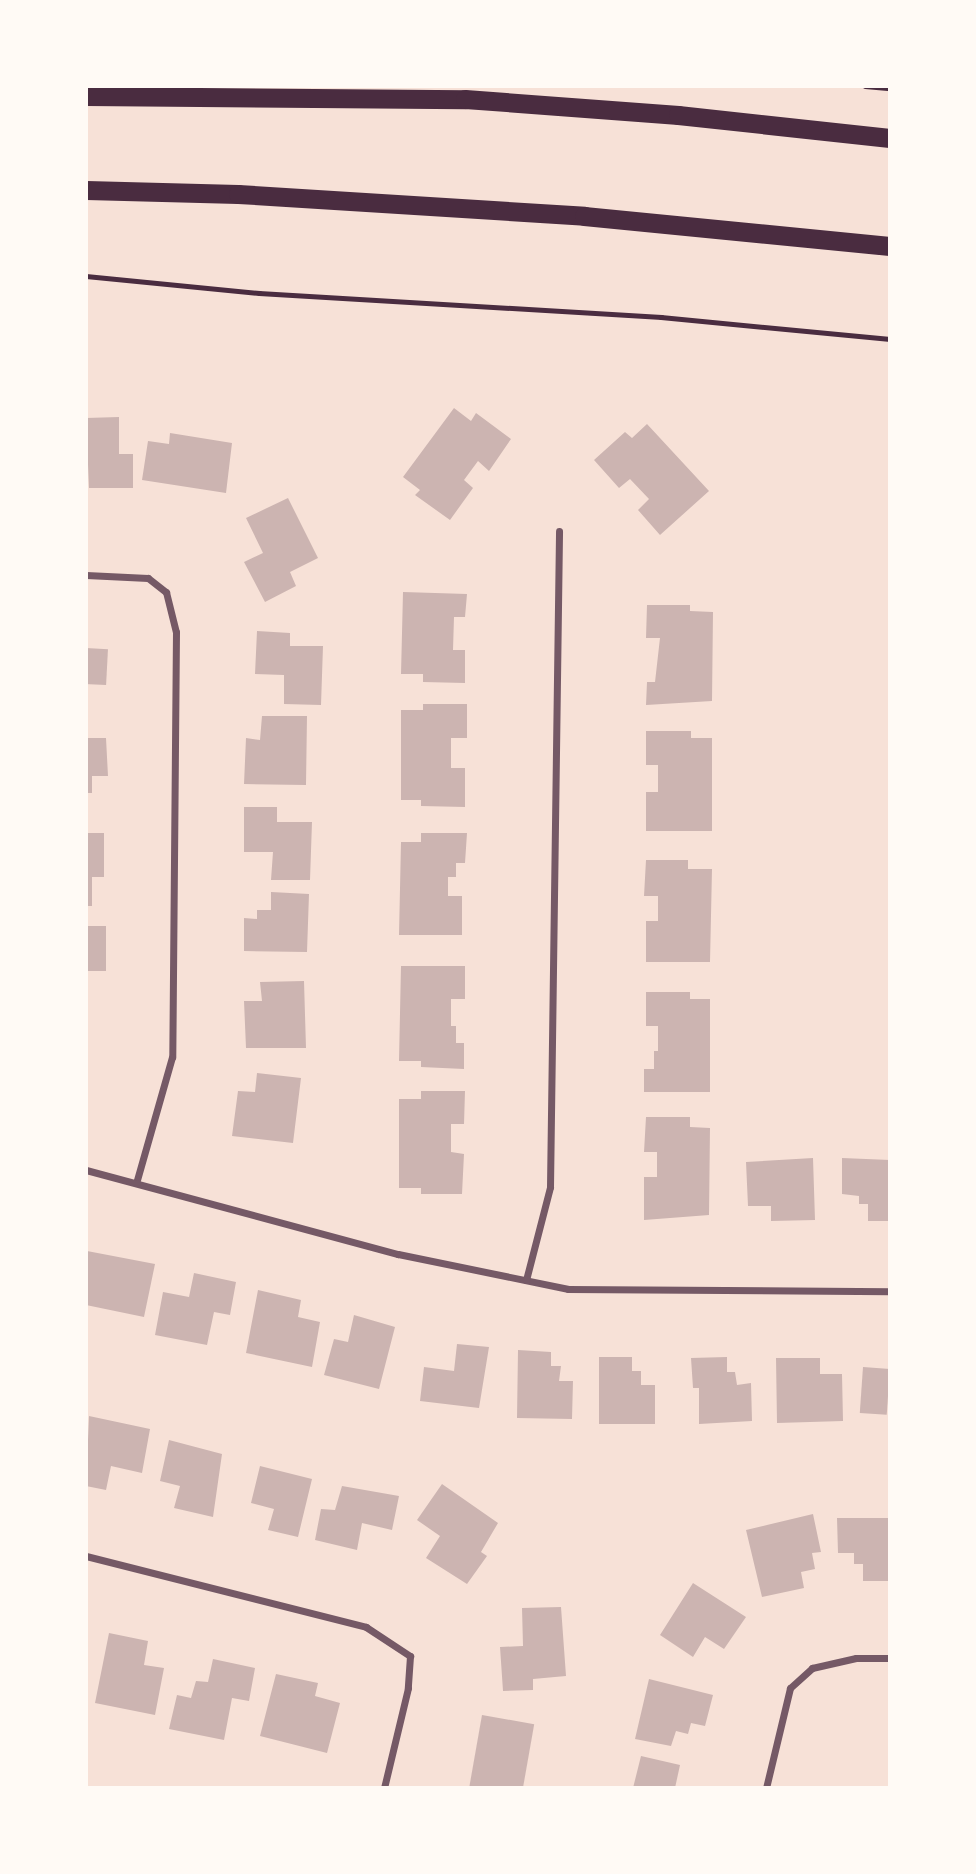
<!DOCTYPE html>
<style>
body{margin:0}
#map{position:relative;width:976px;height:1874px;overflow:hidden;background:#f7e1d7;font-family:"PT Sans Narrow",sans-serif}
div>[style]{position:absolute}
.building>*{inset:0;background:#ccb4b1;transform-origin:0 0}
.path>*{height:4.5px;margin:-2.25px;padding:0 2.25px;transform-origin:2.25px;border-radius:2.25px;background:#4a2c40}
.minor>*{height:7px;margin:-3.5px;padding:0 3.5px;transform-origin:3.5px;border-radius:3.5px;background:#755966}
.trunk>*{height:19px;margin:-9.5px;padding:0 9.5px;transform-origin:9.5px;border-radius:9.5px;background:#4a2c40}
span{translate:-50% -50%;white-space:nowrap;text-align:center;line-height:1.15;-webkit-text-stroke:7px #fffaf5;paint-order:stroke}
.frame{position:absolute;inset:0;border:88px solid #fffaf5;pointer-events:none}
</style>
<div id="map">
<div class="building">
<div style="clip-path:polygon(454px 408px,471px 421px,476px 413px,511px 439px,489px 471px,478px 461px,464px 480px,473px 488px,450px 520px,415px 495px,420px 490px,403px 477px)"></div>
<div style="clip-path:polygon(119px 417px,119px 454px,133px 454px,133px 488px,89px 488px,86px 418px)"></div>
<div style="clip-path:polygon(647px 424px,709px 491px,660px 535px,638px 510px,649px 499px,630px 479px,619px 488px,594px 460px,625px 432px,632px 438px)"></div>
<div style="clip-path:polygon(170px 433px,232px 443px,226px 493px,142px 480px,148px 441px,169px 444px)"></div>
<div style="clip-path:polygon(288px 498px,318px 558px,290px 572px,296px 586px,265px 602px,244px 562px,263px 553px,246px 518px)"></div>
<div style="clip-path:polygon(403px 592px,467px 594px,465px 617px,454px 617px,453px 650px,465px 650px,465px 683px,423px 682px,423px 674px,401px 674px)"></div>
<div style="clip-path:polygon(647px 605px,690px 605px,690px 611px,713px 612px,712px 701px,646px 705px,647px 682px,655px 682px,660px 638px,646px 638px)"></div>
<div style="clip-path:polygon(257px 631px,290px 633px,290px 646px,323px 646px,321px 705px,284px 704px,284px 675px,255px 674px)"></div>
<div style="left:86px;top:648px;width:22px;height:36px;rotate:3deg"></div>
<div style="clip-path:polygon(423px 704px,467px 704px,467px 738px,451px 738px,451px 768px,465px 768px,465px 807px,421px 806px,421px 800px,401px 800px,401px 710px,423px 710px)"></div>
<div style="clip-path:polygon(262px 716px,307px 716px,306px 785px,244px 784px,246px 738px,260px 740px)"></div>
<div style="clip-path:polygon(646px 731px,691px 731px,691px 738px,712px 738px,712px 831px,646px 831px,646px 792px,658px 792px,658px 765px,646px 765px)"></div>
<div style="clip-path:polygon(86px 738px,106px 738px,108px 776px,92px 776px,92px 793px,86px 793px)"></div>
<div style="clip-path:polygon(244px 807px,277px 807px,277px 822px,312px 822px,310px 880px,271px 880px,273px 852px,244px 852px)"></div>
<div style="clip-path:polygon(86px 833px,104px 833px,104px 877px,92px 877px,92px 906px,86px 906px)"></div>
<div style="clip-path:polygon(421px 833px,467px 833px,465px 863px,456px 863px,456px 877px,448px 877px,448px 896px,462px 896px,462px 935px,399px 935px,401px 842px,421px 842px)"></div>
<div style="clip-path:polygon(646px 860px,688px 860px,688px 869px,712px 869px,710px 962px,646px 962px,646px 921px,658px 921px,658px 896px,644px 896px)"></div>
<div style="clip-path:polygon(271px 892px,309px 894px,307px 952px,244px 951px,244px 918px,257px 919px,257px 910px,271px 910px)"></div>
<div style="left:86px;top:926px;width:20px;height:45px"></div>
<div style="clip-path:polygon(401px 966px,465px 966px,465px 999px,451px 999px,451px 1026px,456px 1026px,456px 1043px,464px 1043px,464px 1069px,421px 1067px,421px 1061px,399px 1061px)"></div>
<div style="clip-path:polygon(304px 981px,306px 1048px,246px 1048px,244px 1001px,262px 1001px,260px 982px)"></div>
<div style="clip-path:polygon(646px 992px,690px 992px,690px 999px,710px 999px,710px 1092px,644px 1092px,644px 1069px,654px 1069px,654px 1051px,658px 1051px,658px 1026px,646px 1026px)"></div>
<div style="clip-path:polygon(257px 1073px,301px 1078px,293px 1143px,232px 1136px,238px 1091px,255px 1092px)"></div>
<div style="clip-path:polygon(421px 1091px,465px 1091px,464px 1124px,451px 1124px,451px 1152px,464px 1154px,462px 1194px,421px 1194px,421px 1188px,399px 1188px,399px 1099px,421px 1099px)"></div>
<div style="clip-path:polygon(646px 1117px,690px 1117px,690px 1127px,710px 1128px,709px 1215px,644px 1220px,644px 1177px,657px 1177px,657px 1152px,644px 1152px)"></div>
<div style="clip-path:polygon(813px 1158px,815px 1220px,771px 1221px,771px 1206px,748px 1206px,746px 1162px)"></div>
<div style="clip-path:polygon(842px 1158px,890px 1160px,890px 1221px,868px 1221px,868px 1204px,859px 1204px,859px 1196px,842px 1194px)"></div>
<div style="clip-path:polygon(87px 1251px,155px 1264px,144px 1317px,86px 1305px)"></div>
<div style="clip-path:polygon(194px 1273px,236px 1282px,230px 1315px,214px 1312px,207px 1345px,155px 1335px,163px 1292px,189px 1297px)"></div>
<div style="clip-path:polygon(258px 1290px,301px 1300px,298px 1317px,320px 1322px,312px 1367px,246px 1353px)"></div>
<div style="clip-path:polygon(354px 1315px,395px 1327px,379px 1389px,324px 1375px,334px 1339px,348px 1342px)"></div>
<div style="clip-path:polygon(457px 1344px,489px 1347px,479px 1408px,420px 1401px,424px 1367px,454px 1371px)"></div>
<div style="clip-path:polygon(518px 1350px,551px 1352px,551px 1366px,561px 1366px,559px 1381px,573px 1381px,572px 1419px,517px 1418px)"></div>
<div style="clip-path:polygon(599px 1357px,632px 1357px,632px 1371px,641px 1371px,641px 1385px,655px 1385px,655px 1424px,599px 1424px)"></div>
<div style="clip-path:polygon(727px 1357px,727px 1372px,735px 1372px,737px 1385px,751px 1383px,752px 1421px,699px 1424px,699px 1388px,693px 1388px,691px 1358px)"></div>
<div style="clip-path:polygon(776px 1358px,820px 1358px,820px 1374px,842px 1374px,843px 1421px,777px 1423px)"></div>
<div style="left:863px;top:1367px;width:27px;height:46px;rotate:4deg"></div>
<div style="clip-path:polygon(89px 1416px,150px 1429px,142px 1473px,111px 1466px,106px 1490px,86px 1486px)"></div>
<div style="clip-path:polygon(169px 1440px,222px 1454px,213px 1517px,174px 1508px,180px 1486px,160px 1481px)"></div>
<div style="clip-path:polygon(260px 1466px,312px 1479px,298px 1537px,268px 1530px,274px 1509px,251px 1503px)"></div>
<div style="clip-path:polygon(442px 1484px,498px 1523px,481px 1552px,487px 1556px,467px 1584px,426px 1558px,440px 1536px,417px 1520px)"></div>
<div style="clip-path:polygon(342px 1486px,399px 1496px,392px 1530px,362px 1523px,357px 1550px,315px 1540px,321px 1509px,335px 1510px)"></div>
<div style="clip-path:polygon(813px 1514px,821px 1552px,812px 1553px,815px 1569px,801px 1572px,804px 1588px,762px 1597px,746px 1530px)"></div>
<div style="clip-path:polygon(837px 1518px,890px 1518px,890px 1581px,863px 1581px,863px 1564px,854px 1564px,854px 1553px,838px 1553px)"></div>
<div style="clip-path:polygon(693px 1583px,746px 1617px,724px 1649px,705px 1637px,693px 1657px,660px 1635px)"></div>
<div style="clip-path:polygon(561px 1607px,566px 1676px,533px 1679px,533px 1690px,503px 1691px,500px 1647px,523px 1646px,522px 1608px)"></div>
<div style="clip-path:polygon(109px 1633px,148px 1641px,144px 1665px,164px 1668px,155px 1715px,95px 1703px)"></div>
<div style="clip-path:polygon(213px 1659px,255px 1668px,249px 1701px,232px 1698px,224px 1740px,169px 1729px,177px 1695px,191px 1698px,196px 1681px,208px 1682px)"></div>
<div style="clip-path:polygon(276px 1674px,318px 1683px,315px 1696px,340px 1703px,327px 1753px,260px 1736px)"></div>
<div style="clip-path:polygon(649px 1679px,713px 1695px,705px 1726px,691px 1723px,688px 1734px,676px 1731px,671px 1746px,635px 1739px)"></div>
<div style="left:482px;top:1715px;width:53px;height:72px;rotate:10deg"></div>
<div style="clip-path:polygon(641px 1756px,680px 1765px,675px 1788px,633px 1788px)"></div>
</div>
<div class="path">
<div style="left:865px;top:86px;width:25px;rotate:5deg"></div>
<div style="left:86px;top:276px;width:174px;rotate:5.6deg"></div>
<div style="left:259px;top:293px;width:403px;rotate:3.4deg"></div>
<div style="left:661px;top:317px;width:230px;rotate:5.5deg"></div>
</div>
<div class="minor">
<div style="left:86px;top:575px;width:62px;rotate:2.8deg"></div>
<div style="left:148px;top:578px;width:23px;rotate:38deg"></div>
<div style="left:166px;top:592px;width:41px;rotate:76deg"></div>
<div style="left:176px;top:632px;width:425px;rotate:90.5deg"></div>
<div style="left:172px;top:1057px;width:131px;rotate:105.9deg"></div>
<div style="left:86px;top:1170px;width:323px;rotate:15.1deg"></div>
<div style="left:398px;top:1254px;width:174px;rotate:11.6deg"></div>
<div style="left:568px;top:1289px;width:322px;rotate:0.4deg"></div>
<div style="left:526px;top:1280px;width:96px;rotate:-75.5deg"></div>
<div style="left:550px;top:1187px;width:656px;rotate:-89.21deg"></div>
<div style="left:86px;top:1556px;width:289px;rotate:14.2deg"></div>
<div style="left:366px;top:1627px;width:53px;rotate:33.4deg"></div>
<div style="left:410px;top:1656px;width:32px;rotate:94deg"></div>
<div style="left:408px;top:1688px;width:103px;rotate:103.5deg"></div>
<div style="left:766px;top:1788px;width:103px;rotate:-76.5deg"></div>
<div style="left:790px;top:1688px;width:30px;rotate:-42deg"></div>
<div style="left:812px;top:1668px;width:45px;rotate:-12.8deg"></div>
<div style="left:856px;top:1658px;width:34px"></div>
</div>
<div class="trunk">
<div style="left:86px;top:96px;width:379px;rotate:0.5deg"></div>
<div style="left:465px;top:99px;width:214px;rotate:4.3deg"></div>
<div style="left:678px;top:115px;width:213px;rotate:6.2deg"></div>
<div style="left:86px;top:190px;width:152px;rotate:1.5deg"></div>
<div style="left:238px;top:194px;width:347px;rotate:3.6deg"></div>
<div style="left:584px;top:216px;width:307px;rotate:5.6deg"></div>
</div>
<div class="frame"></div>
</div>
